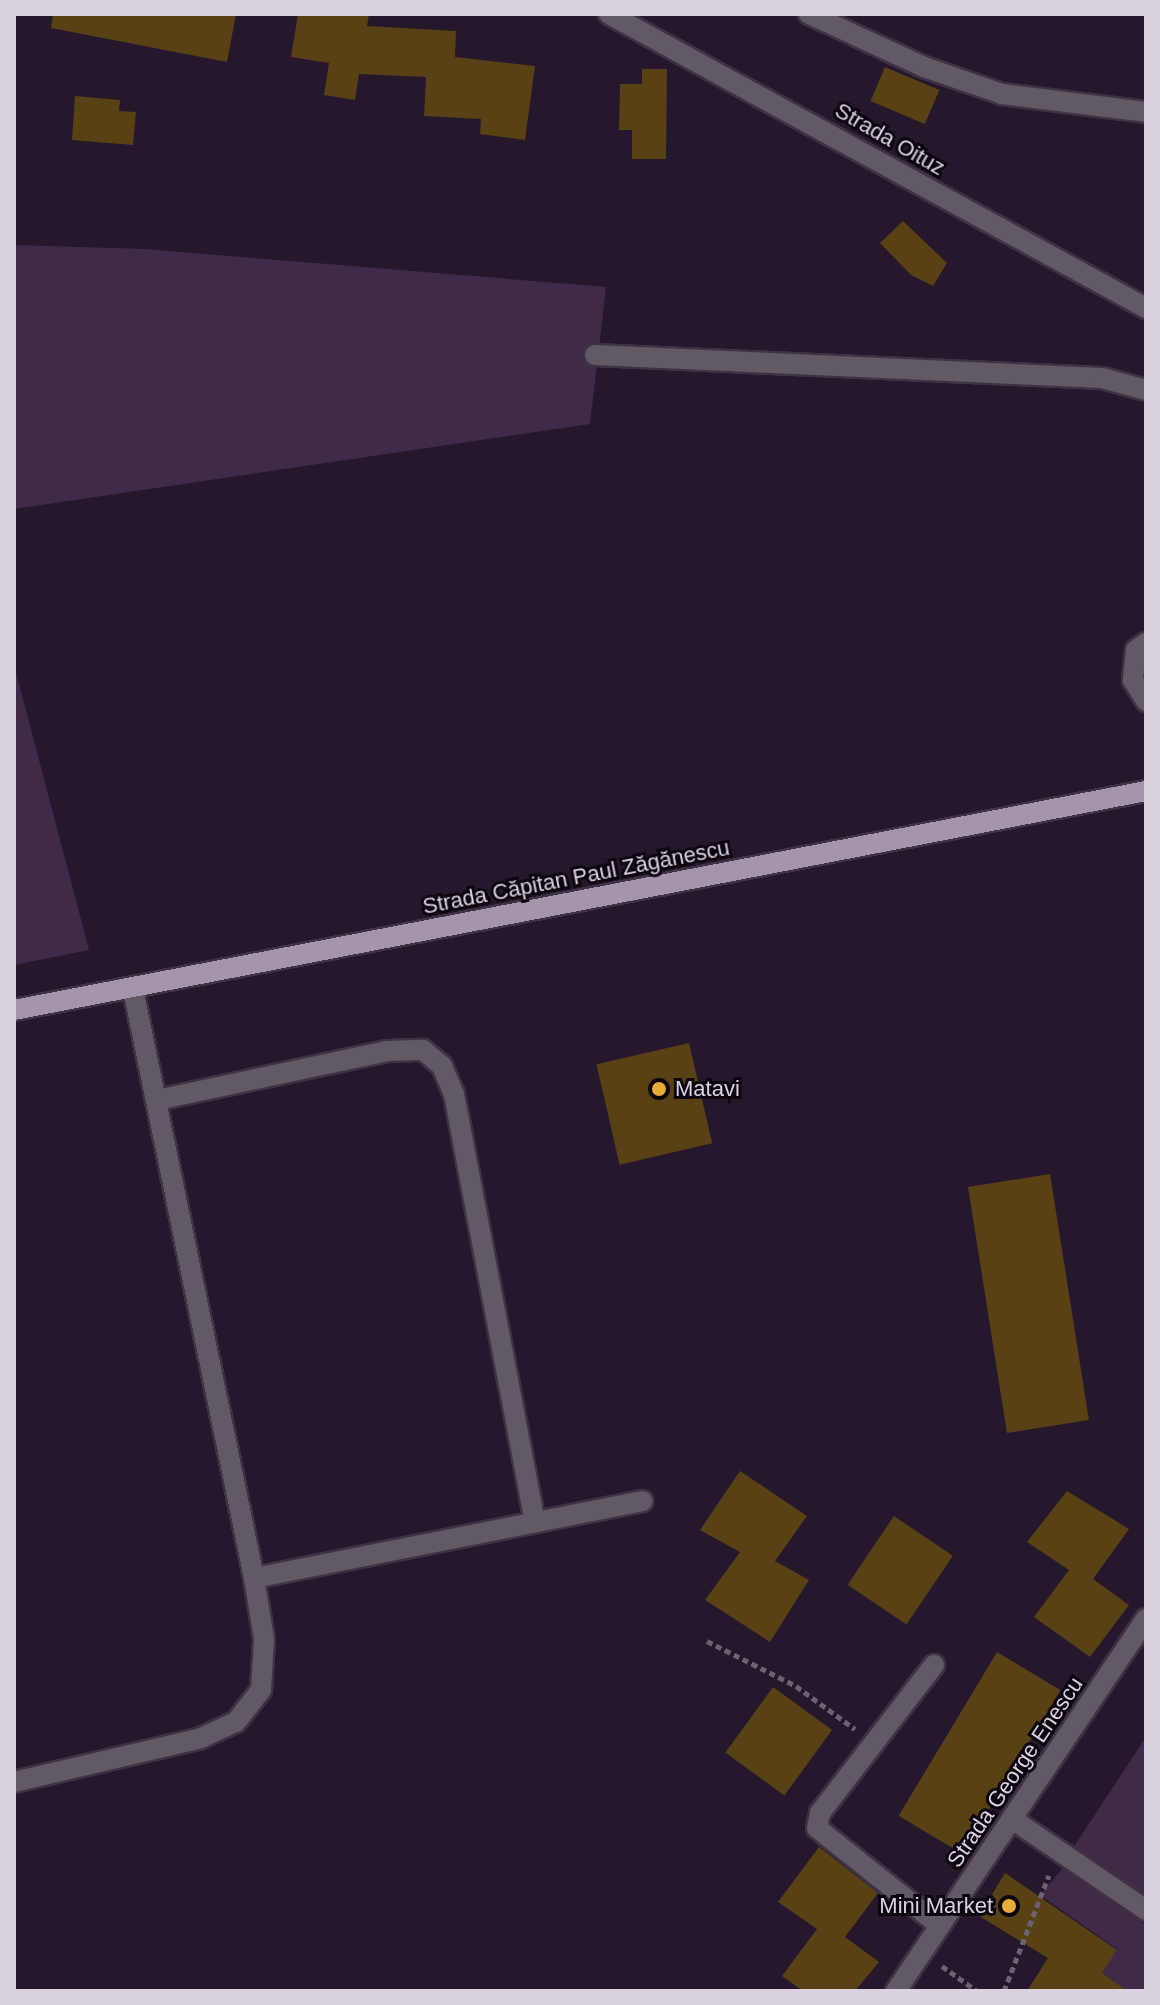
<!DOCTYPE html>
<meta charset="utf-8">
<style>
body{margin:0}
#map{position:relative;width:1160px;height:2005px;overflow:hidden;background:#25182c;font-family:Arial,sans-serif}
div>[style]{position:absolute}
.green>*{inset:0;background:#3f2b49}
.building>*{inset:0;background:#584114;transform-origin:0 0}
.path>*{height:5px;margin-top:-2.5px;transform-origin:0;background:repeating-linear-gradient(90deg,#6d6273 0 6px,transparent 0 10px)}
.roads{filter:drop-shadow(2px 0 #3e3245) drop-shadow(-2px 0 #3e3245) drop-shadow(0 2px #3e3245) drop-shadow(0 -2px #3e3245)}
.minor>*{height:20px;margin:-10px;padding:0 10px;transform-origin:10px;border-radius:10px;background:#615a65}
.major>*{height:20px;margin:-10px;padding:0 10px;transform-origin:10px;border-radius:10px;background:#a495ac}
.dots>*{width:22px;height:22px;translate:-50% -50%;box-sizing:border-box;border:4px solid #0b060e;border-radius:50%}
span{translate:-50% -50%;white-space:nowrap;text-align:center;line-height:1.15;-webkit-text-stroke:6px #0b060e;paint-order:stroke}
.street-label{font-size:22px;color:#dbd2e0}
.poi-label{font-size:22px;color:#dbd2e0}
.left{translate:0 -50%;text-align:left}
.right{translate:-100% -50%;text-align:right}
.frame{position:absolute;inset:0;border:16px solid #dbd2e0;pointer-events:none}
</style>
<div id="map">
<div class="green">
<div style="clip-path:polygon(14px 245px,145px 249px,606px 287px,590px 424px,14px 509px)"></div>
<div style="clip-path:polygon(14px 665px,89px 950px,14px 965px)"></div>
<div style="clip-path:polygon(1146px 1737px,1146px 1897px,1073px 1848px)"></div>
<div style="clip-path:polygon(1063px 1868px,1146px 1925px,1146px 1991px,1128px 1991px,1102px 1973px,1117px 1949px,1040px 1895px)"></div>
</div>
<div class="building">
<div style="clip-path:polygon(53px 14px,236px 14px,227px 62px,51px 28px)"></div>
<div style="clip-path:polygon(298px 14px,369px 14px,367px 26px,456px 31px,455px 57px,535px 66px,525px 140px,480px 134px,481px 119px,424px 116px,426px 77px,359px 74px,355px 100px,324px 95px,329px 63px,291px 57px)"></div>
<div style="left:885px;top:67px;width:59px;height:37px;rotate:23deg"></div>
<div style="clip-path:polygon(642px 69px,667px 69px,666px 159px,632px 159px,632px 130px,619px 130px,620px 84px,642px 84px)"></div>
<div style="clip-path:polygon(75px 96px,120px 100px,119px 111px,136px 112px,133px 145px,72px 140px)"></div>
<div style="clip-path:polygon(903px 221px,947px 263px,933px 286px,911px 275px,880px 243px)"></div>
<div style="left:689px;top:1043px;width:103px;height:95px;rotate:77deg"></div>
<div style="left:1050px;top:1174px;width:249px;height:83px;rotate:81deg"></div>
<div style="clip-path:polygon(740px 1471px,807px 1516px,775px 1561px,809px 1580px,770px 1642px,705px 1600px,740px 1552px,700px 1530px)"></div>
<div style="clip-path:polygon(1067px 1491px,1129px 1529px,1093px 1579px,1129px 1605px,1090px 1657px,1034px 1617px,1069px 1570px,1027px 1542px)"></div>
<div style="left:894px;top:1516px;width:71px;height:83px;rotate:34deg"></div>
<div style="left:997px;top:1652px;width:74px;height:191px;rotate:31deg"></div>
<div style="left:773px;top:1687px;width:73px;height:81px;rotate:36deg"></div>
<div style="clip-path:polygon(819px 1847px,878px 1893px,845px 1937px,879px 1962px,855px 1991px,803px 1991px,782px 1976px,817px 1929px,778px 1902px)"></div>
<div style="clip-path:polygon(1005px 1873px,1117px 1950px,1102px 1973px,1128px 1991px,1027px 1991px,1048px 1958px,979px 1916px)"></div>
</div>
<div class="path">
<div style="left:707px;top:1641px;width:100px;rotate:26.8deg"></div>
<div style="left:796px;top:1686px;width:73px;rotate:36.1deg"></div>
<div style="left:942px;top:1966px;width:43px;rotate:35.5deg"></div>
<div style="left:1004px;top:1991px;width:124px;rotate:-68.8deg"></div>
</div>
<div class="roads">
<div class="minor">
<div style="left:609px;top:14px;width:612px;rotate:28.7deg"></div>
<div style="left:809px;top:14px;width:127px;rotate:24.7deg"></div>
<div style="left:924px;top:67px;width:83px;rotate:19.1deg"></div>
<div style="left:1002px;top:94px;width:145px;rotate:7.1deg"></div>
<div style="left:595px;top:355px;width:508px;rotate:2.6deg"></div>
<div style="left:1102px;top:378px;width:46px;rotate:15.3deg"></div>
<div style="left:1146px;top:643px;width:12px;rotate:145deg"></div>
<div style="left:1136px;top:650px;width:30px;rotate:96deg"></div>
<div style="left:1133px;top:680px;width:25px;rotate:58deg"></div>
<div style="left:157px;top:1100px;width:235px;rotate:-12deg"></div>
<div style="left:387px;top:1051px;width:36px;rotate:-2deg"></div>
<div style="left:423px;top:1050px;width:25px;rotate:40deg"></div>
<div style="left:442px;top:1066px;width:30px;rotate:67deg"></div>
<div style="left:454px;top:1094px;width:435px;rotate:79.3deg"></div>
<div style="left:254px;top:1578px;width:396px;rotate:-11.2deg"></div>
<div style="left:934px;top:1665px;width:187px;rotate:127.6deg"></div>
<div style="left:820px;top:1813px;width:15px;rotate:101deg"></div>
<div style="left:817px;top:1828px;width:157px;rotate:38.5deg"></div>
<div style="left:14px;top:1782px;width:192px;rotate:-13.2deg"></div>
<div style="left:201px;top:1738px;width:38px;rotate:-25deg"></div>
<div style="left:236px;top:1722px;width:41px;rotate:-52deg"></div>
<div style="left:261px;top:1690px;width:51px;rotate:-86.6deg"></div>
<div style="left:264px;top:1639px;width:62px;rotate:-99.3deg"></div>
<div style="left:254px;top:1578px;width:601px;rotate:-101.61deg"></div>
<div style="left:1012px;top:1819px;width:162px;rotate:34.2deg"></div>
<div style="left:896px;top:1991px;width:448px;rotate:-56.1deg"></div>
</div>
<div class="major">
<div style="left:14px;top:1010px;width:1153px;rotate:-10.95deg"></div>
</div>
</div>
<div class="dots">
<div style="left:659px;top:1089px;background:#e7ac37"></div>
<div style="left:1009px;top:1906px;background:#e7ac37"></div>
</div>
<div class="street-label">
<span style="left:890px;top:139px;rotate:30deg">Strada Oituz</span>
<span style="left:576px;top:877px;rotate:-11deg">Strada Căpitan Paul Zăgănescu</span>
<span style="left:1015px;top:1772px;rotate:-56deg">Strada George Enescu</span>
</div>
<div class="poi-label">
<span class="left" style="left:675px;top:1089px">Matavi</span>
<span class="right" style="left:993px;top:1906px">Mini Market</span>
</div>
<div class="frame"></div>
</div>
